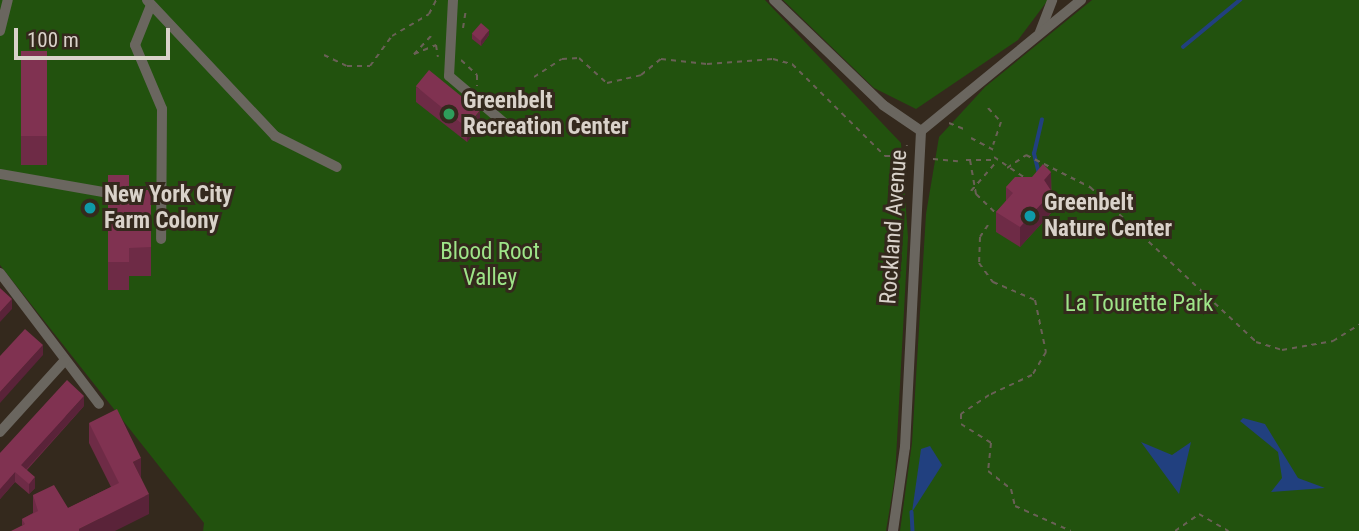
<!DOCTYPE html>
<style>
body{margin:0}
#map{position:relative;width:1359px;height:531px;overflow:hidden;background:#34291d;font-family:"Roboto Condensed",sans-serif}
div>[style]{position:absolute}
.green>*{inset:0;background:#22520e}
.water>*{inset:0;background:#21407f}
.stream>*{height:3.5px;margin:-1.75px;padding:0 1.75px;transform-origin:1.75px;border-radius:1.75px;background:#21407f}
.path>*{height:2px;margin-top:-1px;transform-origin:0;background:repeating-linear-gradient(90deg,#6a6056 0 5px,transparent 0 10px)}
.minor>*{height:10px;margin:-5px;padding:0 5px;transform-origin:5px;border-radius:5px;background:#6a665f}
.wall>*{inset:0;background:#6e2b46;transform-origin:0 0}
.shaded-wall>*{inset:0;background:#5a2339}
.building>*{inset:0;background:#803251;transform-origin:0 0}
.dots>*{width:19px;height:19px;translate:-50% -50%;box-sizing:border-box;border:4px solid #34291d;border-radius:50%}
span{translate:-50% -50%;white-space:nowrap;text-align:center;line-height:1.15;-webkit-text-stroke:6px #34291d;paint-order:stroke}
.poi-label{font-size:23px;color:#d9d2ca;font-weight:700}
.left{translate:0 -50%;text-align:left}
.street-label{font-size:23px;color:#d9d2ca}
.park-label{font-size:23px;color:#9ee488}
.scale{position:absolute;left:14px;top:28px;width:156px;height:32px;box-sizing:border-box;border:4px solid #d9d2ca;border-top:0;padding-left:9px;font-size:21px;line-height:24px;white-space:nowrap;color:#d9d2ca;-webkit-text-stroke:5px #34291d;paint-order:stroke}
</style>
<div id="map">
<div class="green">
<div style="clip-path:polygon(0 0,765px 0,901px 143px,908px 237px,895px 477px,886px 531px,203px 531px,204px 523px,0 265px)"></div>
<div style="clip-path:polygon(783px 0,1048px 0,1018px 40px,916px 109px,874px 88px)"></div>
<div style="clip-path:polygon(1092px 0,1359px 0,1359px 531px,900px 531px,912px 443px,926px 214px,939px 137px,985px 87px)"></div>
</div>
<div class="water">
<div style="clip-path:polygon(1243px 418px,1265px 424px,1298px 478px,1325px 488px,1271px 492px,1282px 478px,1278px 452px,1240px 421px)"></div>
<div style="clip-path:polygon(1141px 442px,1172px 455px,1191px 442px,1179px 494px)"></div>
<div style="clip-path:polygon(930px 446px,942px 465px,912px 512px,921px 449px)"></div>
</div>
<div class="stream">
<div style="left:1183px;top:47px;width:74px;rotate:-39.5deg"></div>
<div style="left:1039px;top:174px;width:21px;rotate:-104deg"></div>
<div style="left:1034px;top:154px;width:35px;rotate:-77deg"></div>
<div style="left:912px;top:512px;width:19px;rotate:87deg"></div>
</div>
<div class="path">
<div style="left:463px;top:28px;width:19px;rotate:-81deg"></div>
<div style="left:431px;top:36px;width:25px;rotate:133deg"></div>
<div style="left:414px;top:54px;width:24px;rotate:-22deg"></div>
<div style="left:436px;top:45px;width:12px;rotate:81deg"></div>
<div style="left:324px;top:55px;width:25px;rotate:26deg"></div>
<div style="left:347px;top:66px;width:23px"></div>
<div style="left:370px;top:66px;width:37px;rotate:-54deg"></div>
<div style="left:392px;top:36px;width:43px;rotate:-30.7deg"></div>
<div style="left:429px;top:14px;width:16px;rotate:-63deg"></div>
<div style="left:461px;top:60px;width:22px;rotate:43deg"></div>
<div style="left:477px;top:75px;width:11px;rotate:90deg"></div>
<div style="left:534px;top:77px;width:33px;rotate:-33deg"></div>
<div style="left:562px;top:59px;width:17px;rotate:-3deg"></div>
<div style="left:579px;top:58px;width:38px;rotate:42deg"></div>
<div style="left:607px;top:83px;width:35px;rotate:-13deg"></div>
<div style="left:641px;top:75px;width:26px;rotate:-39deg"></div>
<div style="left:661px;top:59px;width:46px;rotate:6.2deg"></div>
<div style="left:707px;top:64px;width:66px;rotate:-4.3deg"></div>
<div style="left:773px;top:59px;width:20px;rotate:15deg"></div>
<div style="left:792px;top:64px;width:131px;rotate:44.7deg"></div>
<div style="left:885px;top:156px;width:21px"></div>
<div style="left:906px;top:156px;width:11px;rotate:-85deg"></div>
<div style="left:988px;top:108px;width:19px;rotate:47deg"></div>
<div style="left:1001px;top:122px;width:24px;rotate:109deg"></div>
<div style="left:949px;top:123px;width:18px;rotate:22deg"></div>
<div style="left:971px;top:138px;width:26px;rotate:28deg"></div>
<div style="left:994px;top:157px;width:36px;rotate:34deg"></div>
<div style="left:933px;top:159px;width:25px;rotate:5deg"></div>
<div style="left:966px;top:160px;width:27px"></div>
<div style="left:970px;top:160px;width:35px;rotate:80deg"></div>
<div style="left:976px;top:194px;width:28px;rotate:44deg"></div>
<div style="left:1007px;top:168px;width:23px;rotate:-34deg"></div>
<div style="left:1026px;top:155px;width:72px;rotate:26.6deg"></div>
<div style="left:1090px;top:187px;width:227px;rotate:43deg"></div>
<div style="left:1256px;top:342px;width:27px;rotate:17deg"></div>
<div style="left:1282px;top:350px;width:52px;rotate:-10deg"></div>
<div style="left:1333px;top:341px;width:31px;rotate:-32deg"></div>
<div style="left:971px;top:191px;width:38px;rotate:-49deg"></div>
<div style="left:988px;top:225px;width:14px;rotate:124deg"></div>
<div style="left:980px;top:237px;width:26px;rotate:92deg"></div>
<div style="left:979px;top:263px;width:24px;rotate:54deg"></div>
<div style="left:993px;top:282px;width:46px;rotate:23.2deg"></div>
<div style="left:1035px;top:300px;width:53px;rotate:78.1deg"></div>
<div style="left:1046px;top:352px;width:27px;rotate:121deg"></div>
<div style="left:1032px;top:375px;width:47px;rotate:155.1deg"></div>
<div style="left:989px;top:395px;width:34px;rotate:146deg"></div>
<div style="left:961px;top:414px;width:10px;rotate:90deg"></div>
<div style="left:961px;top:424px;width:36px;rotate:32deg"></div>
<div style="left:991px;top:443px;width:28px;rotate:96deg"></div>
<div style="left:988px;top:471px;width:29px;rotate:38deg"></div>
<div style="left:1011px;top:489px;width:17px;rotate:77deg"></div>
<div style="left:1015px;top:506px;width:61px;rotate:24.1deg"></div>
<div style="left:1175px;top:531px;width:29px;rotate:-35deg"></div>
<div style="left:1199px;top:514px;width:34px;rotate:30deg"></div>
</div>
<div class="minor">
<div style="left:147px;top:0;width:187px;rotate:46.7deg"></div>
<div style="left:275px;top:136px;width:69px;rotate:26.6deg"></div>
<div style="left:453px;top:0;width:76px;rotate:93deg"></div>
<div style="left:449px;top:76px;width:80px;rotate:40.4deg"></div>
<div style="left:774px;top:0;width:151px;rotate:43.9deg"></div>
<div style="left:883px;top:105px;width:46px;rotate:34.4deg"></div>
<div style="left:151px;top:5px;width:43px;rotate:111.8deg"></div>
<div style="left:135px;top:45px;width:69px;rotate:67.1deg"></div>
<div style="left:162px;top:109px;width:130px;rotate:90.4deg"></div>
<div style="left:0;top:31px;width:32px;rotate:-76deg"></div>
<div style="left:1040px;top:32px;width:34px;rotate:-69deg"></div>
<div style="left:0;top:174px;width:122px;rotate:9.9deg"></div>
<div style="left:0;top:273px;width:164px;rotate:52.9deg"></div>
<div style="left:0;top:432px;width:97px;rotate:-47.9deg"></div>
<div style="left:893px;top:531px;width:85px;rotate:-81.9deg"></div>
<div style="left:905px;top:447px;width:316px;rotate:-87.1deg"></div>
<div style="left:921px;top:131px;width:207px;rotate:-39.3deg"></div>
</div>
<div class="wall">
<div style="clip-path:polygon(472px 34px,489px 35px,481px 46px,472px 39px)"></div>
<div style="left:21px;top:51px;width:26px;height:114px"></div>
<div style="clip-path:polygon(416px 87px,480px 126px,467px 142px,416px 102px)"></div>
<div style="clip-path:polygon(1051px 172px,1052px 212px,1020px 247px,996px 232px,996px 212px,1006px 201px,1006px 187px,1032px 177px)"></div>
<div style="clip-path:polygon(108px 175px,129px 190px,151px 190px,151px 276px,129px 276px,129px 290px,108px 290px)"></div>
<div style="clip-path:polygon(84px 406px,27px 470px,35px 488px,29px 494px,15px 482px,0 499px,0 453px)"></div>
<div style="clip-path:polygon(89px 423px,141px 478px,149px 514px,22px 525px,22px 519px,33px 513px,33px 495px,68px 508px,111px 487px,89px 443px)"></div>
</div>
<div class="shaded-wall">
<div style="clip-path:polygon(489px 30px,489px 35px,481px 46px,481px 41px)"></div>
<div style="clip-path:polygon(480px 111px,480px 126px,467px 142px,467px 127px)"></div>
<div style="clip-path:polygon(1051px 172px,1051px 192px,1044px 180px)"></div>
<div style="clip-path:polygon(1052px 192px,1052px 212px,1020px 247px,1020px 227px)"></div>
<div style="clip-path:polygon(12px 299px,12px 309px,0 322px,0 312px)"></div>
<div style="clip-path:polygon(43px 345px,43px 355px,0 403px,0 392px)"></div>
<div style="clip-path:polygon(84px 396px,84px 406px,21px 475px,21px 465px)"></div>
<div style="clip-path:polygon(141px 458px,141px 478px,133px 462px)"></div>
<div style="clip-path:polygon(15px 472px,15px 482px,0 499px,0 489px)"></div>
<div style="clip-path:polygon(35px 477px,35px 488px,29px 494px,29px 484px)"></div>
<div style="clip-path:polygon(149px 494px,149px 514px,115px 531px,79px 531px,79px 529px)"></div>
</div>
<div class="building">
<div style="left:481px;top:23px;width:11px;height:14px;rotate:41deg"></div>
<div style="left:21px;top:51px;width:26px;height:85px"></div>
<div style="left:429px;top:70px;width:65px;height:21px;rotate:39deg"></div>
<div style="clip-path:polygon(1043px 164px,1051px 172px,1044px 180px,1052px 192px,1020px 227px,996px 212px,1013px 193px,1006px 187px,1015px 177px,1032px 177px)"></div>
<div style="clip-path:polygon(108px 175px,129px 175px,129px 190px,151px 190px,151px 247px,129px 248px,129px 262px,108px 262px)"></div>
<div style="clip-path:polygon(0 288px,12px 299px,0 312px)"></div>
<div style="clip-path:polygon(25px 329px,43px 345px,0 392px,0 356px)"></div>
<div style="clip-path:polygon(67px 380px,84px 396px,21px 465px,35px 477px,29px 484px,15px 472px,0 489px,0 453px)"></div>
<div style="clip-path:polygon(117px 409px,141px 458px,133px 462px,149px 494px,79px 529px,79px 531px,11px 531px,25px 524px,22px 519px,38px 511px,33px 495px,54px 485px,68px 508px,119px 483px,89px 423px)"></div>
</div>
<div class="dots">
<div style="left:449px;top:114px;background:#2e9e5b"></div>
<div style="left:90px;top:208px;background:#0f9aa8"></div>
<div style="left:1030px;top:216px;background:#0f9aa8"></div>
</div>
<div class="poi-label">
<span class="left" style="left:463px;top:114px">Greenbelt<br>Recreation Center</span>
<span class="left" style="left:104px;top:208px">New York City<br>Farm Colony</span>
<span class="left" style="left:1044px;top:216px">Greenbelt<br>Nature Center</span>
</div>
<div class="street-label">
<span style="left:894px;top:227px;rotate:-86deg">Rockland Avenue</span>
</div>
<div class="park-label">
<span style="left:490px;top:265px">Blood Root<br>Valley</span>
<span style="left:1139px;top:304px">La Tourette Park</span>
</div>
<div class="scale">100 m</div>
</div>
